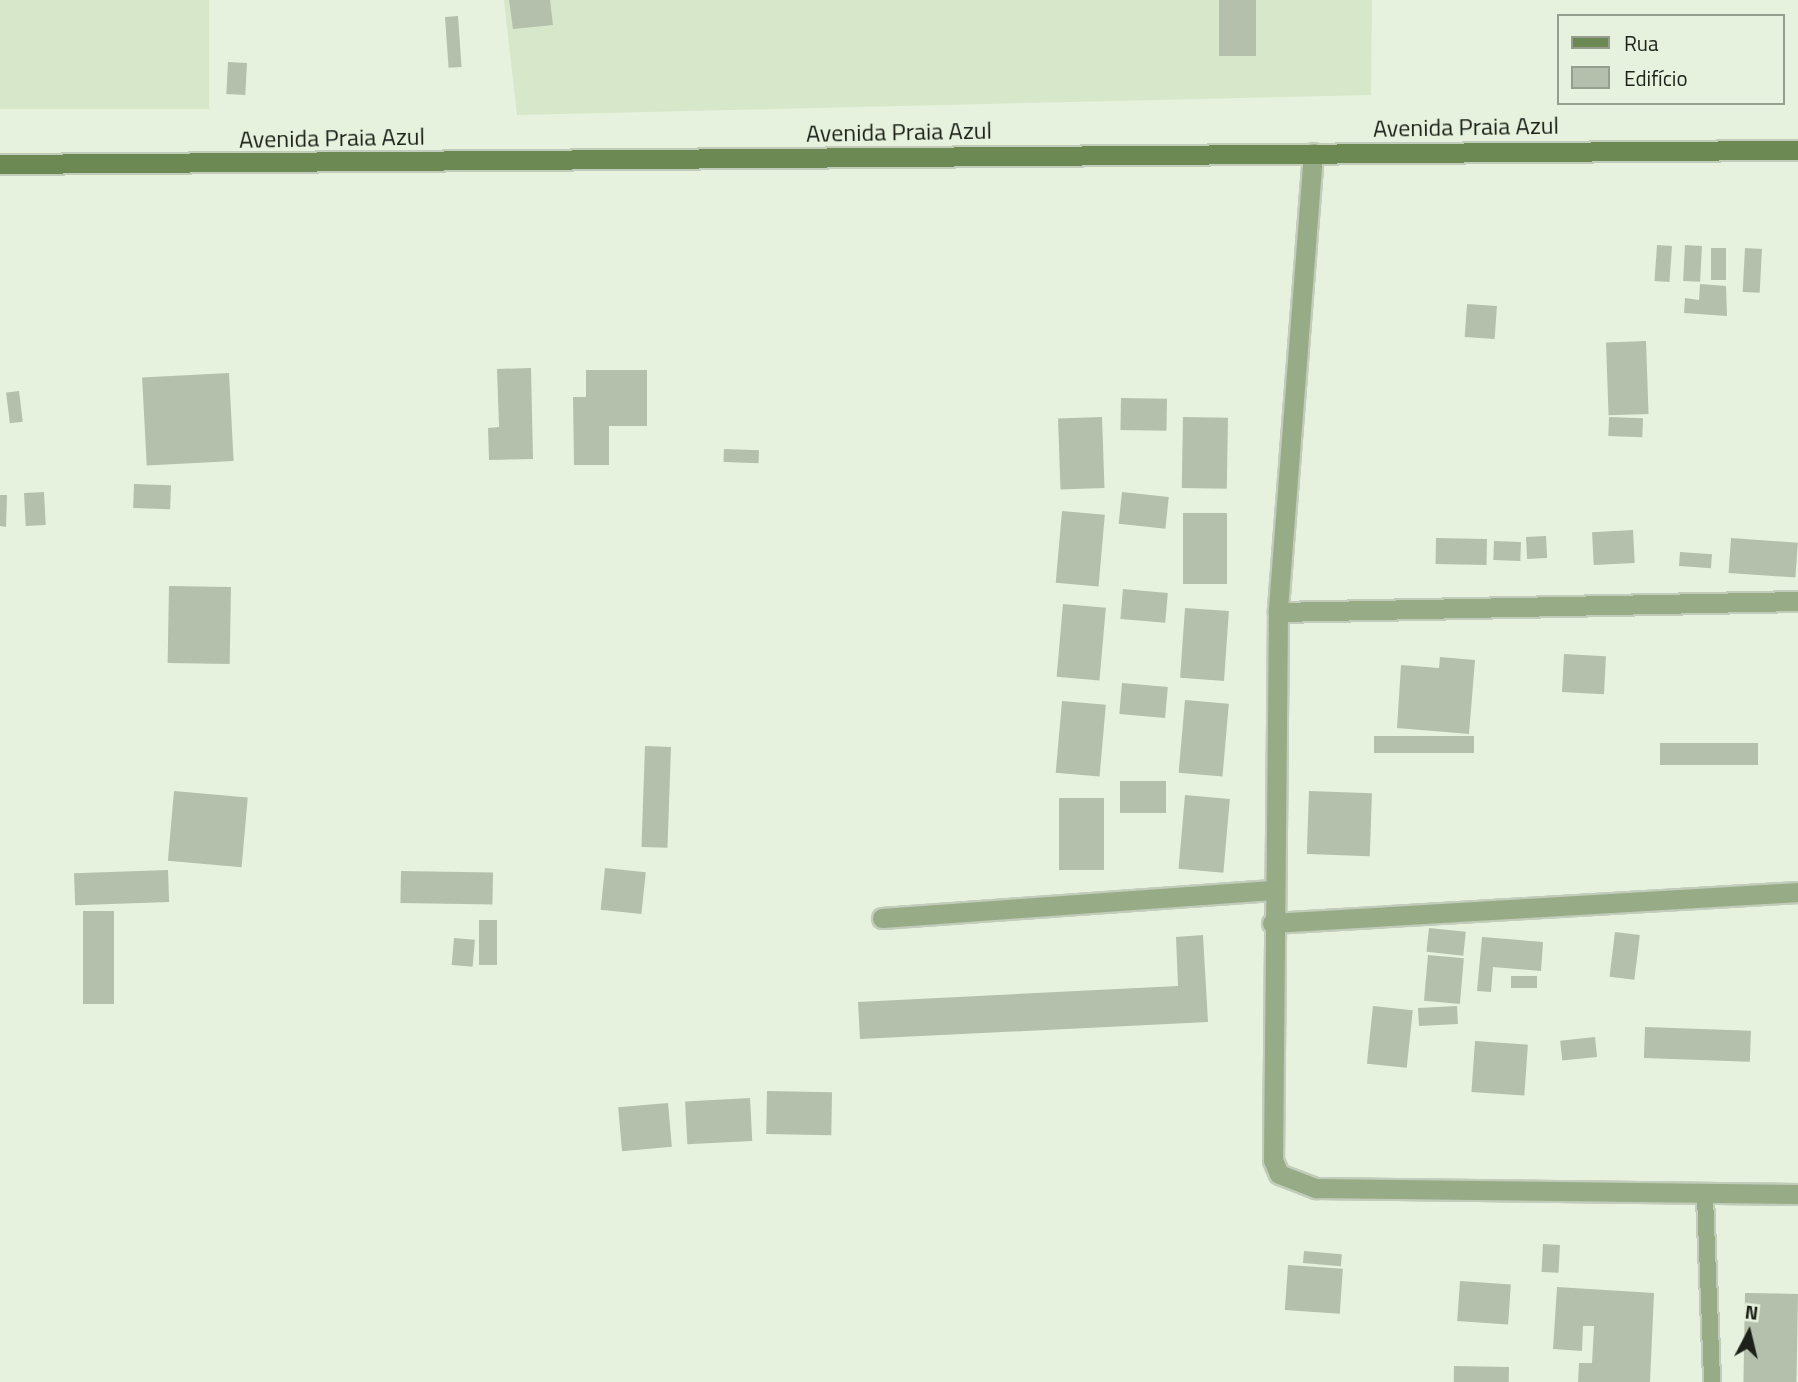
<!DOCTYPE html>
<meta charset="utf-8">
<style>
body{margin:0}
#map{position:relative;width:1798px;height:1382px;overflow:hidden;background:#e6f2dd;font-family:"Titillium Web",sans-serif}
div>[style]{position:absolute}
.built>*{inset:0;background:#d7e7ca;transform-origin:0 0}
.building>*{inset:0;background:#b4c0ab;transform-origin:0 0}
.roads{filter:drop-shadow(2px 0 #c2ccba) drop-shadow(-2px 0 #c2ccba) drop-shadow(0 2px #c2ccba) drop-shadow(0 -2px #c2ccba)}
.service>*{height:16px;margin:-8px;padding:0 8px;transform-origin:8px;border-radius:8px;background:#96ab86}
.minor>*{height:19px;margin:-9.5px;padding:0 9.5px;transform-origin:9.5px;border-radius:9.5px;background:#96ab86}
.secondary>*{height:19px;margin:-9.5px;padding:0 9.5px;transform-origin:9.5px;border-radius:9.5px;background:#6c8953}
span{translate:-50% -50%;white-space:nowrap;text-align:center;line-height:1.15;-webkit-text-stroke:5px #e6f2dd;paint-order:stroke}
.street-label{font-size:24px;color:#1d2119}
.legend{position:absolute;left:1557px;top:14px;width:228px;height:91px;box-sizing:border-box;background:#e6f2dd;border:2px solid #969e8f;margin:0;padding:9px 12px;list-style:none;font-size:21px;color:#1d2119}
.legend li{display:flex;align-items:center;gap:14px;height:35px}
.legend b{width:35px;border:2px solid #969e8f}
.north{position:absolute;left:1714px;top:1298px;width:70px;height:70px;-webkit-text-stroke:5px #e6f2dd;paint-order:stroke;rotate:7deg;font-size:19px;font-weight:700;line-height:28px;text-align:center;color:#1d2119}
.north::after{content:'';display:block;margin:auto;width:24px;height:32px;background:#1d2119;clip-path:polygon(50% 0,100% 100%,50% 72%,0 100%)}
</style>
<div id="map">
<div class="built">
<div style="left:0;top:0;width:209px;height:109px"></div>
<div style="clip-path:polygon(504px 0,1372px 0,1371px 95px,517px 115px)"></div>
</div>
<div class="building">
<div style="clip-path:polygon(509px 0,550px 0,553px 25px,513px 29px)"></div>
<div style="left:1219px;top:0;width:37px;height:56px"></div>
<div style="left:458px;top:16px;width:51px;height:13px;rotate:86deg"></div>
<div style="left:228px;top:62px;width:19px;height:32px;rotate:3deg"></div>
<div style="left:1657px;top:245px;width:15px;height:36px;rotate:4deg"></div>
<div style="left:1685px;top:245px;width:17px;height:36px;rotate:3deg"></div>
<div style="left:1711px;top:248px;width:15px;height:32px"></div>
<div style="left:1745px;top:248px;width:17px;height:44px;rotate:3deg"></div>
<div style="clip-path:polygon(1700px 284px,1726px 286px,1727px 316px,1684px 313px,1685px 298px,1699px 300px)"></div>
<div style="left:1467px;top:304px;width:30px;height:33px;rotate:4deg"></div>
<div style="left:1646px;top:341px;width:73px;height:40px;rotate:88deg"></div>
<div style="clip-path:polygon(531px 368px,533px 459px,489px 460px,488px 428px,499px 427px,497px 369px)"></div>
<div style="clip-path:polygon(586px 370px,647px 370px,647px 426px,609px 426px,609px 465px,574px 465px,573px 397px,586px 397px)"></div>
<div style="left:229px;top:373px;width:88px;height:87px;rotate:87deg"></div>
<div style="left:19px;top:391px;width:31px;height:13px;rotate:83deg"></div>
<div style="left:1121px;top:398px;width:46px;height:32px;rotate:1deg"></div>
<div style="left:1102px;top:417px;width:71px;height:44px;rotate:88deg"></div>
<div style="left:1183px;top:417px;width:45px;height:71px;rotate:1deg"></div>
<div style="left:1609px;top:417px;width:34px;height:19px;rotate:2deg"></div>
<div style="left:724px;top:449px;width:35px;height:13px;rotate:2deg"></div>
<div style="left:134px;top:484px;width:37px;height:24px;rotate:2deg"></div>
<div style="left:44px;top:492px;width:33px;height:20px;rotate:87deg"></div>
<div style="left:1122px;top:492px;width:47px;height:32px;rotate:6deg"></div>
<div style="clip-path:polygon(0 495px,7px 495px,6px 527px,0 526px)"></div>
<div style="left:1062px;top:511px;width:43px;height:72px;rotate:5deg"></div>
<div style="left:1183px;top:513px;width:44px;height:71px"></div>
<div style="left:1633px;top:530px;width:33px;height:41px;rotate:87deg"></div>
<div style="left:1546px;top:536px;width:22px;height:20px;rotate:87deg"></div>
<div style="left:1436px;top:538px;width:51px;height:26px;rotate:1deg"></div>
<div style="left:1731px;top:538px;width:67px;height:35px;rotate:4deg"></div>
<div style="left:1494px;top:541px;width:27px;height:19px;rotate:2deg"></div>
<div style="left:1680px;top:552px;width:32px;height:14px;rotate:4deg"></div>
<div style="left:169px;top:586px;width:62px;height:77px;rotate:1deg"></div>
<div style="left:1123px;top:589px;width:45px;height:30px;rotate:5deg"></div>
<div style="left:1063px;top:604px;width:43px;height:73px;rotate:5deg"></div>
<div style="left:1185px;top:608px;width:44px;height:70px;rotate:4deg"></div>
<div style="left:1564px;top:654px;width:42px;height:38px;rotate:3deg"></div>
<div style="clip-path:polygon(1440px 657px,1475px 660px,1469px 734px,1397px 728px,1401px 665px,1439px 668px)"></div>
<div style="left:1122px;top:683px;width:46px;height:31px;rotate:5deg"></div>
<div style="left:1185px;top:700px;width:44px;height:73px;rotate:5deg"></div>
<div style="left:1062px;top:701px;width:44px;height:72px;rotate:5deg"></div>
<div style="left:1474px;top:736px;width:17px;height:100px;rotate:90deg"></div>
<div style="left:1758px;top:743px;width:22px;height:98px;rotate:90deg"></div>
<div style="left:645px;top:746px;width:26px;height:101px;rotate:2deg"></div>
<div style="left:1120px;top:781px;width:46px;height:32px"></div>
<div style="left:174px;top:791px;width:74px;height:70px;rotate:5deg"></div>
<div style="left:1309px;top:791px;width:63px;height:63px;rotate:2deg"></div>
<div style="left:1185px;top:795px;width:45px;height:74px;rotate:5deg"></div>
<div style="left:1059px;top:798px;width:45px;height:72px"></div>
<div style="left:605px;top:868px;width:41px;height:42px;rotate:6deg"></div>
<div style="left:168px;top:870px;width:32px;height:94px;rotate:88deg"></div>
<div style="left:401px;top:871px;width:92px;height:32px;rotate:1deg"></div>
<div style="left:83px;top:911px;width:31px;height:93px"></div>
<div style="left:479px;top:920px;width:18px;height:45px"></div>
<div style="left:1429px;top:928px;width:37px;height:24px;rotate:6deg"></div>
<div style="left:1615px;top:932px;width:25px;height:45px;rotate:7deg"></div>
<div style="clip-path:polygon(1203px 935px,1208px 1022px,860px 1039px,858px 1002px,1178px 986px,1176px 937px)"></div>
<div style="clip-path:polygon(1482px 937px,1543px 942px,1541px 971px,1493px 967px,1491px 992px,1477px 991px)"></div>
<div style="left:454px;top:938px;width:21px;height:27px;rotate:5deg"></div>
<div style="left:1428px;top:955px;width:36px;height:46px;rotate:5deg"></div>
<div style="left:1511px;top:976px;width:26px;height:12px"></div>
<div style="left:1373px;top:1006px;width:40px;height:58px;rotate:6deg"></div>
<div style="left:1457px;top:1006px;width:18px;height:39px;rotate:87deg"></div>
<div style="left:1645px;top:1027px;width:106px;height:31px;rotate:2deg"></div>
<div style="left:1595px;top:1037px;width:20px;height:35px;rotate:84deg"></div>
<div style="left:1475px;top:1041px;width:53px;height:51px;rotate:4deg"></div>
<div style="left:767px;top:1091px;width:65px;height:43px;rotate:1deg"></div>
<div style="left:750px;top:1098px;width:43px;height:65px;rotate:87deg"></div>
<div style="left:668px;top:1103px;width:44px;height:50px;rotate:85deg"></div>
<div style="left:1543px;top:1244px;width:17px;height:28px;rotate:3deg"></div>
<div style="left:1304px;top:1251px;width:38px;height:12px;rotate:5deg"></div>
<div style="left:1288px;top:1265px;width:55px;height:45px;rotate:4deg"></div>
<div style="left:1460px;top:1281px;width:51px;height:40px;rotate:4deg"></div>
<div style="clip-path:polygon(1557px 1287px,1654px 1293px,1650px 1382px,1578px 1382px,1579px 1363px,1592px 1363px,1594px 1326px,1583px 1326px,1582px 1351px,1553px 1349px)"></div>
<div style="left:1745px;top:1293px;width:53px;height:89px;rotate:1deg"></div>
<div style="left:1454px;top:1366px;width:55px;height:16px;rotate:1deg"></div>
</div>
<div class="roads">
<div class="service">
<div style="left:1705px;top:1196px;width:186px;rotate:87.8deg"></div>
</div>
<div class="minor">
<div style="left:1313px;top:153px;width:460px;rotate:94.4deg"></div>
<div style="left:1278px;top:612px;width:548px;rotate:90.52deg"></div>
<div style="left:1273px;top:1160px;width:15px;rotate:67deg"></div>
<div style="left:1279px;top:1174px;width:40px;rotate:21deg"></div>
<div style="left:1316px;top:1188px;width:482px;rotate:0.7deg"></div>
<div style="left:1278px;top:612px;width:520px;rotate:-1.21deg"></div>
<div style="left:882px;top:918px;width:391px;rotate:-4.1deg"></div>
<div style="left:1272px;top:923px;width:527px;rotate:-3.37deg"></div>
</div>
<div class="secondary">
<div style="left:0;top:164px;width:1798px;rotate:-0.45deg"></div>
</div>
</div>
<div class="street-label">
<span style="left:1466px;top:127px;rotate:-1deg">Avenida Praia Azul</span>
<span style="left:899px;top:132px;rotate:-1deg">Avenida Praia Azul</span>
<span style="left:332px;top:138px;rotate:-1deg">Avenida Praia Azul</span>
</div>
<ul class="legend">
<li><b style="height:9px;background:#6c8953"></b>Rua</li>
<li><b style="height:19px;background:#b4c0ab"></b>Edifício</li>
</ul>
<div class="north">N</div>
</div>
